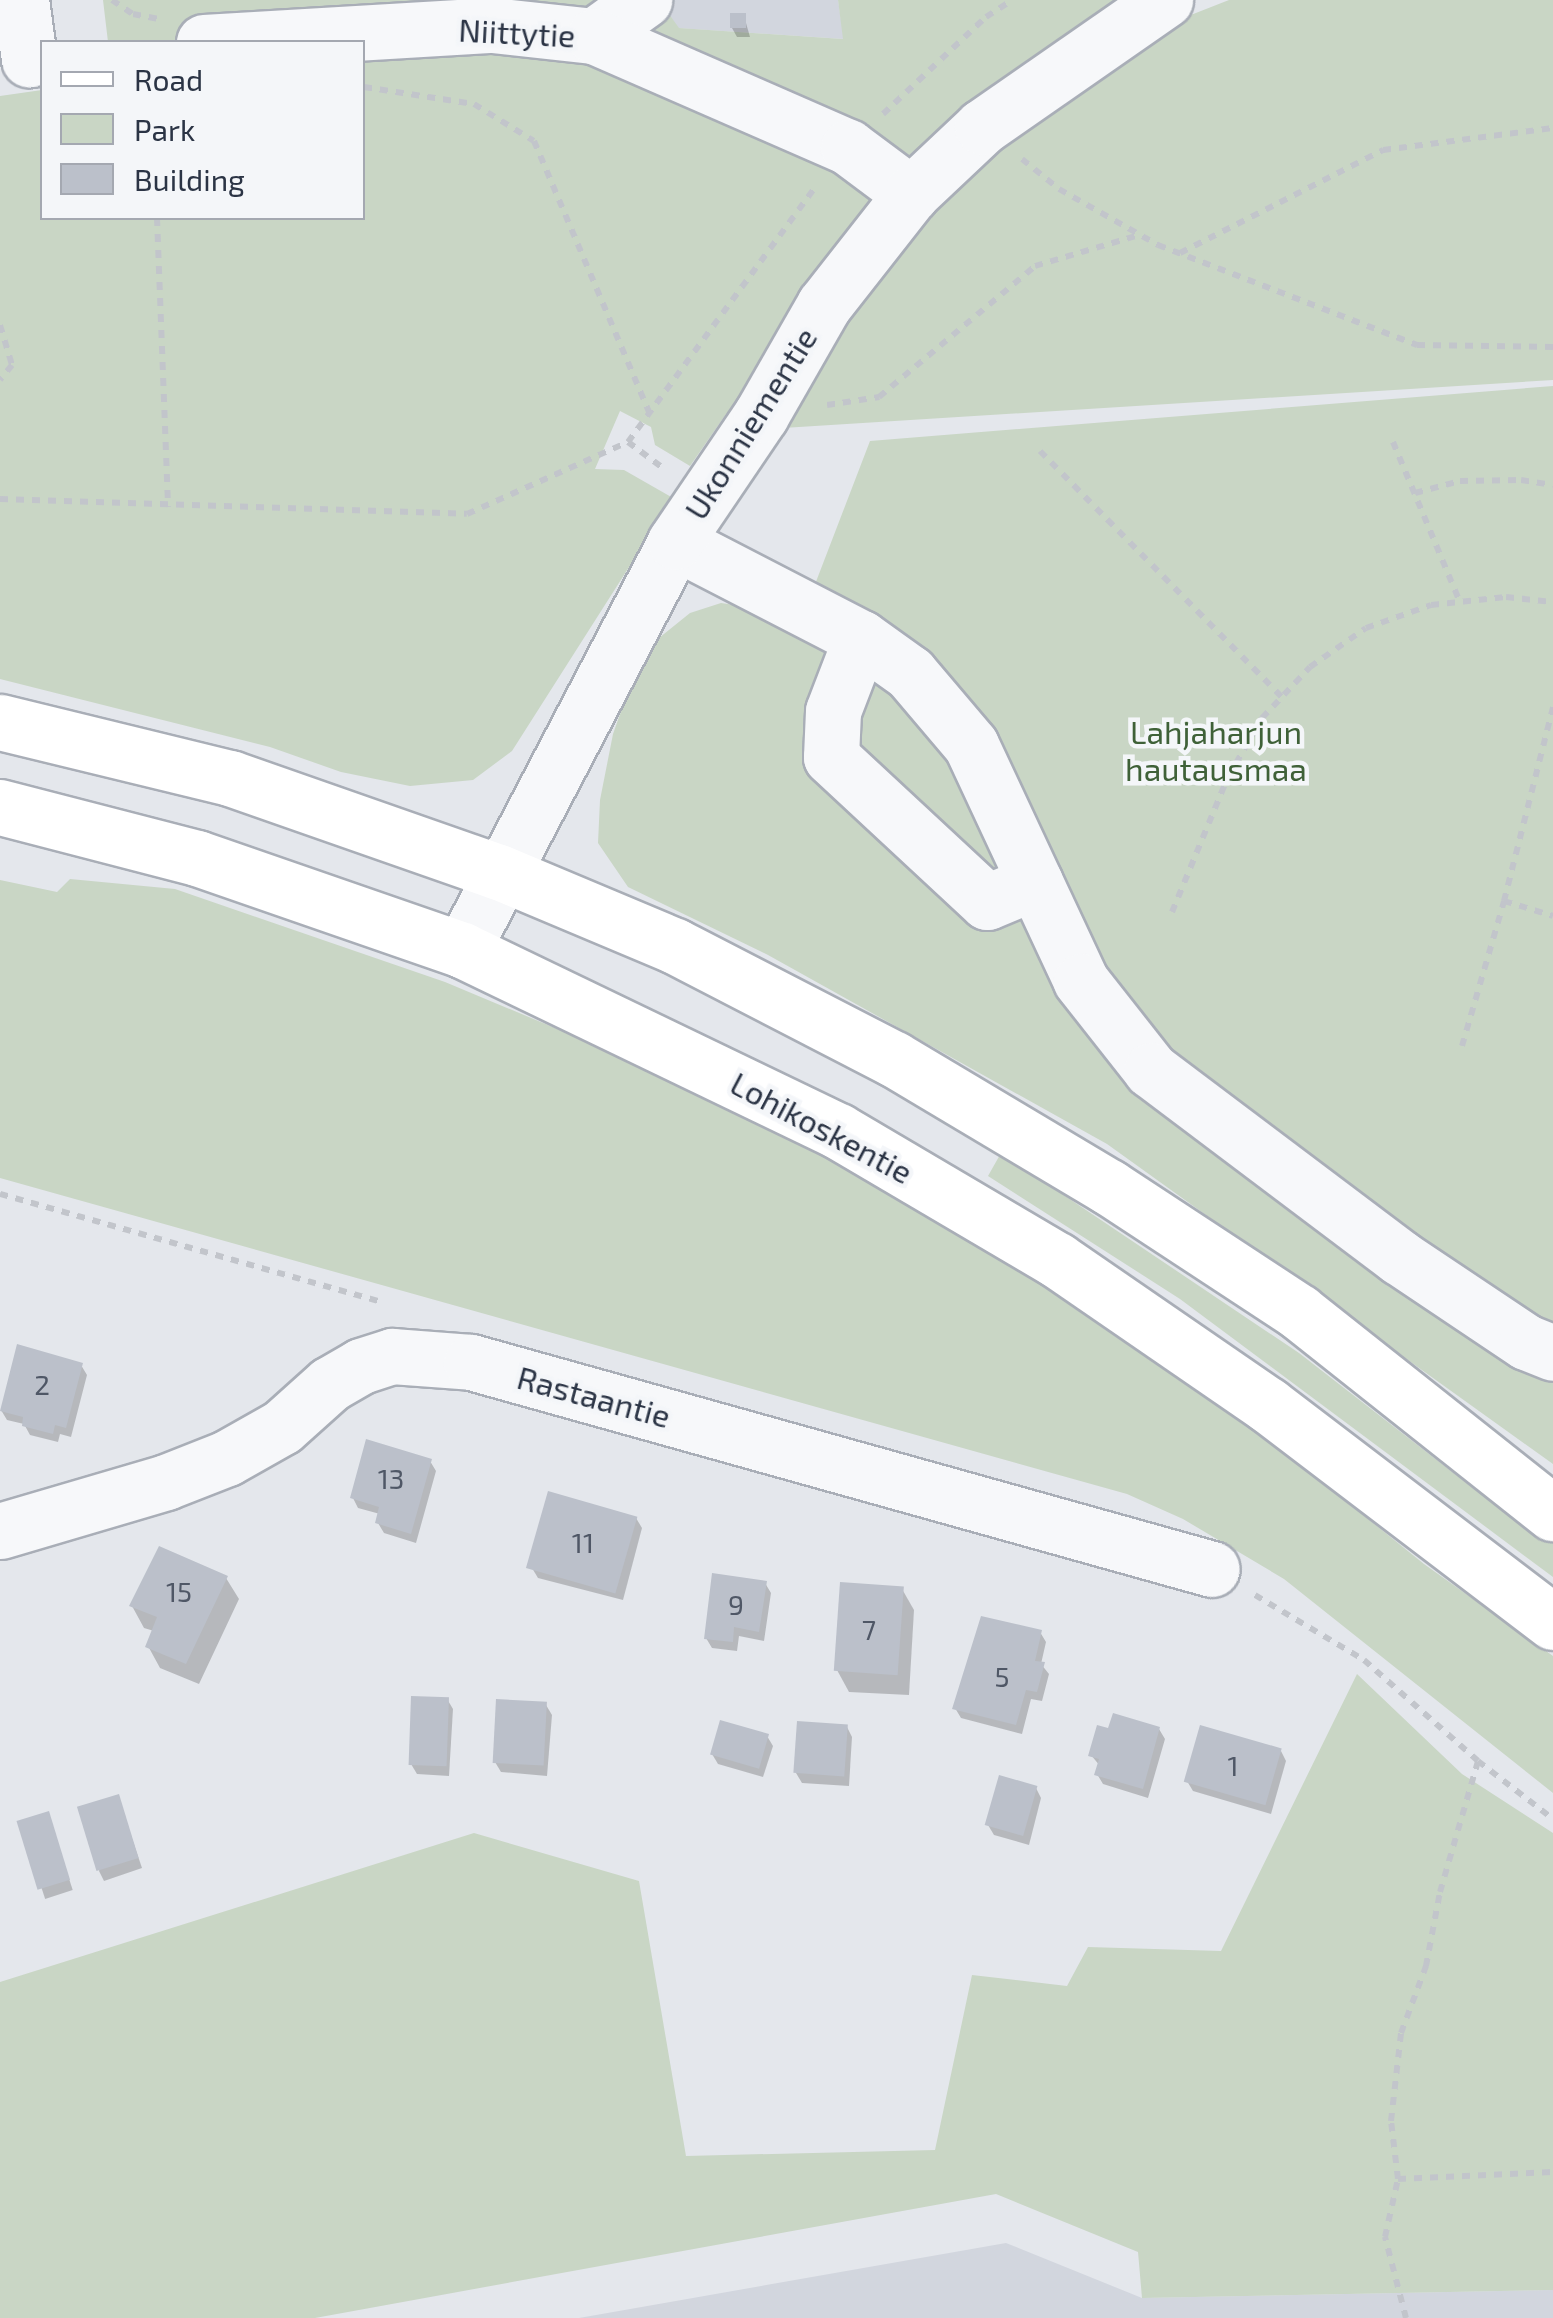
<!DOCTYPE html>
<style>
body{margin:0}
#map{position:relative;width:1553px;height:2318px;overflow:hidden;background:#e4e7ec;font-family:"Exo 2",sans-serif}
div>[style]{position:absolute}
.built>*{inset:0;background:#d2d6de}
.green>*{inset:0;background:#c9d6c5}
.shadow>*{inset:0;background:#0003;transform-origin:0 0}
.building>*{inset:0;background:#bbc0ca;transform-origin:0 0}
.path>*{height:6px;margin-top:-3px;transform-origin:0;background:repeating-linear-gradient(90deg,#c2c5cb 0 8px,transparent 0 16px)}
.roads{filter:drop-shadow(2px 0 #a9aeb7) drop-shadow(-2px 0 #a9aeb7) drop-shadow(0 2px #a9aeb7) drop-shadow(0 -2px #a9aeb7)}
.minor>*{height:55px;margin:-27.5px;padding:0 27.5px;transform-origin:27.5px;border-radius:27.5px;background:#f7f8fa}
.major>*{height:55px;margin:-27.5px;padding:0 27.5px;transform-origin:27.5px;border-radius:27.5px;background:#fff}
span{translate:-50% -50%;white-space:nowrap;text-align:center;line-height:1.15;-webkit-text-stroke:9px #f4f6f9;paint-order:stroke}
.number-label{font-size:28px;color:#4f5766}
.number-label span{-webkit-text-stroke-width:0}
.street-label{font-size:32px;color:#2b3445}
.park-label{font-size:32px;color:#3f6138}
.legend{position:absolute;left:40px;top:40px;width:325px;height:180px;box-sizing:border-box;background:#f4f6f9;border:2px solid #a4a8b1;margin:0;padding:12px 18px;list-style:none;font-size:30px;color:#2b3445}
.legend li{display:flex;align-items:center;gap:20px;height:50px}
.legend b{width:50px;border:2px solid #a4a8b1}
</style>
<div id="map">
<div class="built">
<div style="clip-path:polygon(659px 0,838px 0,844px 39px,678px 28px)"></div>
<div style="clip-path:polygon(1006px 2243px,1142px 2298px,1553px 2290px,1553px 2318px,579px 2318px)"></div>
</div>
<div class="green">
<div style="clip-path:polygon(103px 0,659px 0,679px 28px,843px 39px,838px 0,1172px 0,1178px 20px,1229px 0,1553px 0,1553px 380px,783px 428px,726px 414px,690px 466px,655px 445px,651px 427px,620px 411px,595px 469px,624px 470px,673px 498px,512px 751px,473px 780px,410px 786px,341px 772px,270px 747px,0 679px,0 96px,42px 90px,42px 218px,362px 218px,362px 42px,108px 42px)"></div>
<div style="clip-path:polygon(1553px 386px,1553px 1464px,1107px 1144px,768px 955px,628px 887px,598px 843px,600px 800px,613px 734px,632px 680px,654px 642px,690px 613px,721px 603px,755px 608px,799px 626px,870px 441px)"></div>
<div style="clip-path:polygon(70px 879px,175px 889px,445px 982px,591px 1043px,826px 1157px,1045px 1285px,1243px 1418px,1424px 1564px,1553px 1656px,1553px 1793px,1284px 1579px,1183px 1519px,1127px 1494px,0 1178px,0 880px,57px 892px)"></div>
<div style="clip-path:polygon(1001px 1153px,1299px 1353px,1469px 1485px,1553px 1543px,1553px 1577px,1180px 1299px,988px 1176px)"></div>
<div style="clip-path:polygon(1357px 1674px,1462px 1774px,1553px 1833px,1553px 2290px,1142px 2298px,1138px 2252px,996px 2194px,315px 2318px,0 2318px,0 1982px,474px 1833px,639px 1881px,686px 2156px,935px 2150px,972px 1975px,1067px 1986px,1088px 1947px,1221px 1951px)"></div>
</div>
<div class="shadow">
<div style="clip-path:polygon(744px 16px,750px 37px,737px 37px,732px 28px)"></div>
<div style="clip-path:polygon(81px 1365px,87px 1375px,71px 1437px,60px 1434px,58px 1442px,30px 1435px,24px 1424px,7px 1420px,1px 1410px)"></div>
<div style="clip-path:polygon(430px 1461px,436px 1471px,416px 1543px,384px 1533px,378px 1523px,380px 1514px,358px 1508px,353px 1498px)"></div>
<div style="clip-path:polygon(636px 1518px,642px 1528px,623px 1600px,538px 1578px,532px 1568px)"></div>
<div style="clip-path:polygon(226px 1578px,239px 1599px,199px 1684px,160px 1668px,148px 1646px,154px 1631px,144px 1628px,132px 1606px)"></div>
<div style="clip-path:polygon(765px 1583px,771px 1593px,764px 1641px,739px 1636px,737px 1651px,712px 1648px,706px 1638px)"></div>
<div style="clip-path:polygon(902px 1589px,914px 1610px,909px 1695px,849px 1692px,837px 1670px)"></div>
<div style="clip-path:polygon(1040px 1632px,1046px 1642px,1041px 1664px,1049px 1674px,1042px 1701px,1031px 1699px,1022px 1734px,961px 1718px,955px 1708px)"></div>
<div style="clip-path:polygon(447px 1699px,453px 1709px,449px 1776px,417px 1774px,411px 1764px)"></div>
<div style="clip-path:polygon(546px 1705px,552px 1715px,547px 1776px,501px 1772px,495px 1762px)"></div>
<div style="clip-path:polygon(847px 1727px,852px 1737px,849px 1786px,802px 1783px,796px 1773px)"></div>
<div style="clip-path:polygon(1159px 1729px,1165px 1739px,1148px 1798px,1103px 1784px,1097px 1774px,1100px 1766px,1091px 1755px,1110px 1731px)"></div>
<div style="clip-path:polygon(767px 1736px,773px 1746px,763px 1777px,718px 1764px,712px 1754px)"></div>
<div style="clip-path:polygon(1281px 1751px,1286px 1761px,1271px 1814px,1193px 1791px,1187px 1781px)"></div>
<div style="clip-path:polygon(1036px 1788px,1041px 1798px,1029px 1845px,994px 1835px,988px 1825px)"></div>
<div style="clip-path:polygon(118px 1797px,142px 1868px,104px 1881px,99px 1871px)"></div>
<div style="left:48px;top:1814px;width:80px;height:29px;rotate:72deg"></div>
</div>
<div class="building">
<div style="left:730px;top:13px;width:16px;height:15px"></div>
<div style="clip-path:polygon(17px 1344px,83px 1363px,66px 1428px,55px 1425px,53px 1434px,22px 1426px,23px 1417px,0 1411px)"></div>
<div style="clip-path:polygon(366px 1439px,432px 1459px,411px 1534px,375px 1523px,379px 1507px,350px 1498px)"></div>
<div style="left:548px;top:1491px;width:93px;height:80px;rotate:16deg"></div>
<div style="clip-path:polygon(159px 1546px,228px 1576px,186px 1664px,145px 1647px,157px 1617px,129px 1606px)"></div>
<div style="clip-path:polygon(712px 1573px,767px 1581px,759px 1632px,734px 1627px,733px 1642px,704px 1639px)"></div>
<div style="left:840px;top:1582px;width:64px;height:89px;rotate:4deg"></div>
<div style="clip-path:polygon(981px 1616px,1042px 1630px,1035px 1661px,1045px 1662px,1037px 1692px,1026px 1690px,1016px 1725px,952px 1709px)"></div>
<div style="left:411px;top:1696px;width:38px;height:69px;rotate:2deg"></div>
<div style="left:496px;top:1699px;width:51px;height:64px;rotate:3deg"></div>
<div style="clip-path:polygon(1113px 1713px,1160px 1727px,1143px 1789px,1094px 1775px,1099px 1759px,1088px 1756px,1097px 1725px,1108px 1728px)"></div>
<div style="left:720px;top:1720px;width:51px;height:36px;rotate:16deg"></div>
<div style="left:797px;top:1721px;width:51px;height:52px;rotate:4deg"></div>
<div style="left:1200px;top:1725px;width:85px;height:59px;rotate:16deg"></div>
<div style="left:999px;top:1775px;width:40px;height:52px;rotate:16deg"></div>
<div style="left:119px;top:1794px;width:67px;height:44px;rotate:73deg"></div>
<div style="left:49px;top:1811px;width:72px;height:34px;rotate:73deg"></div>
</div>
<div class="path">
<div style="left:112px;top:0;width:25px;rotate:34deg"></div>
<div style="left:133px;top:14px;width:25px;rotate:11deg"></div>
<div style="left:364px;top:87px;width:111px;rotate:8.8deg"></div>
<div style="left:474px;top:104px;width:70px;rotate:31.7deg"></div>
<div style="left:534px;top:141px;width:294px;rotate:67deg"></div>
<div style="left:883px;top:114px;width:141px;rotate:-43.3deg"></div>
<div style="left:986px;top:17px;width:31px;rotate:-33deg"></div>
<div style="left:1022px;top:159px;width:48px;rotate:39deg"></div>
<div style="left:1059px;top:189px;width:114px;rotate:29.5deg"></div>
<div style="left:1158px;top:245px;width:278px;rotate:21.1deg"></div>
<div style="left:1417px;top:345px;width:136px;rotate:0.8deg"></div>
<div style="left:157px;top:218px;width:289px;rotate:87.8deg"></div>
<div style="left:1180px;top:253px;width:228px;rotate:-26.9deg"></div>
<div style="left:1383px;top:150px;width:171px;rotate:-7.4deg"></div>
<div style="left:0;top:325px;width:42px;rotate:73.3deg"></div>
<div style="left:12px;top:365px;width:19px;rotate:129deg"></div>
<div style="left:827px;top:405px;width:53px;rotate:-8.7deg"></div>
<div style="left:879px;top:397px;width:204px;rotate:-40deg"></div>
<div style="left:1035px;top:266px;width:109px;rotate:-16.6deg"></div>
<div style="left:628px;top:442px;width:44px;rotate:36.6deg"></div>
<div style="left:628px;top:442px;width:314px;rotate:-53.7deg"></div>
<div style="left:1393px;top:442px;width:173px;rotate:67.3deg"></div>
<div style="left:1040px;top:451px;width:345px;rotate:45.5deg"></div>
<div style="left:1415px;top:493px;width:47px;rotate:-14.9deg"></div>
<div style="left:1460px;top:481px;width:61px;rotate:-0.9deg"></div>
<div style="left:1521px;top:480px;width:32px;rotate:9deg"></div>
<div style="left:0;top:499px;width:467px;rotate:1.8deg"></div>
<div style="left:467px;top:514px;width:176px;rotate:-24.1deg"></div>
<div style="left:1504px;top:901px;width:200px;rotate:-75.8deg"></div>
<div style="left:1172px;top:912px;width:146px;rotate:-67.5deg"></div>
<div style="left:1228px;top:777px;width:68px;rotate:-60deg"></div>
<div style="left:1262px;top:718px;width:70px;rotate:-46.7deg"></div>
<div style="left:1310px;top:667px;width:68px;rotate:-34.9deg"></div>
<div style="left:1366px;top:628px;width:69px;rotate:-19.5deg"></div>
<div style="left:1431px;top:605px;width:75px;rotate:-6.1deg"></div>
<div style="left:1506px;top:597px;width:47px;rotate:6.1deg"></div>
<div style="left:1462px;top:1046px;width:151px;rotate:-73.8deg"></div>
<div style="left:1504px;top:901px;width:51px;rotate:17deg"></div>
<div style="left:0;top:1194px;width:399px;rotate:15.8deg"></div>
<div style="left:1255px;top:1595px;width:127px;rotate:30.8deg"></div>
<div style="left:1364px;top:1660px;width:152px;rotate:41.5deg"></div>
<div style="left:1478px;top:1761px;width:95px;rotate:37.7deg"></div>
<div style="left:1398px;top:2179px;width:155px;rotate:-2.6deg"></div>
<div style="left:1406px;top:2318px;width:84px;rotate:-104.5deg"></div>
<div style="left:1385px;top:2237px;width:59px;rotate:-77.4deg"></div>
<div style="left:1398px;top:2179px;width:58px;rotate:-96.9deg"></div>
<div style="left:1391px;top:2121px;width:89px;rotate:-83.5deg"></div>
<div style="left:1401px;top:2033px;width:72px;rotate:-69.5deg"></div>
<div style="left:1426px;top:1966px;width:75px;rotate:-79.3deg"></div>
<div style="left:1440px;top:1892px;width:136px;rotate:-73.8deg"></div>
</div>
<div class="roads">
<div class="minor">
<div style="left:21px;top:0;width:60px;rotate:82.3deg"></div>
<div style="left:594px;top:36px;width:62px;rotate:-35.8deg"></div>
<div style="left:204px;top:42px;width:289px;rotate:-3.4deg"></div>
<div style="left:492px;top:25px;width:103px;rotate:6.2deg"></div>
<div style="left:594px;top:36px;width:277px;rotate:23.6deg"></div>
<div style="left:848px;top:147px;width:79px;rotate:36.7deg"></div>
<div style="left:675px;top:542px;width:209px;rotate:27.3deg"></div>
<div style="left:861px;top:638px;width:60px;rotate:35.5deg"></div>
<div style="left:910px;top:673px;width:94px;rotate:49.7deg"></div>
<div style="left:971px;top:745px;width:260px;rotate:65deg"></div>
<div style="left:1081px;top:981px;width:113px;rotate:51.8deg"></div>
<div style="left:1151px;top:1070px;width:311px;rotate:37deg"></div>
<div style="left:1399px;top:1257px;width:153px;rotate:33.8deg"></div>
<div style="left:1526px;top:1342px;width:29px;rotate:22deg"></div>
<div style="left:861px;top:638px;width:78px;rotate:111deg"></div>
<div style="left:833px;top:711px;width:46px;rotate:92.5deg"></div>
<div style="left:831px;top:757px;width:213px;rotate:42.9deg"></div>
<div style="left:987px;top:902px;width:52px;rotate:-22.6deg"></div>
<div style="left:462px;top:950px;width:460px;rotate:-62.4deg"></div>
<div style="left:675px;top:542px;width:153px;rotate:-55.9deg"></div>
<div style="left:761px;top:415px;width:127px;rotate:-60.2deg"></div>
<div style="left:824px;top:305px;width:141px;rotate:-51.9deg"></div>
<div style="left:911px;top:194px;width:98px;rotate:-43.3deg"></div>
<div style="left:982px;top:127px;width:223px;rotate:-34.8deg"></div>
<div style="left:0;top:1531px;width:173px;rotate:-16.4deg"></div>
<div style="left:166px;top:1482px;width:66px;rotate:-21.5deg"></div>
<div style="left:227px;top:1458px;width:63px;rotate:-29.4deg"></div>
<div style="left:282px;top:1427px;width:64px;rotate:-41.9deg"></div>
<div style="left:330px;top:1384px;width:36px;rotate:-30deg"></div>
<div style="left:361px;top:1366px;width:33px;rotate:-18deg"></div>
<div style="left:392px;top:1356px;width:79px;rotate:4.3deg"></div>
<div style="left:471px;top:1362px;width:769px;rotate:15.61deg"></div>
</div>
<div class="major">
<div style="left:0;top:722px;width:237px;rotate:13.7deg"></div>
<div style="left:230px;top:778px;width:285px;rotate:19.3deg"></div>
<div style="left:499px;top:872px;width:191px;rotate:22.8deg"></div>
<div style="left:675px;top:946px;width:246px;rotate:27.3deg"></div>
<div style="left:894px;top:1059px;width:250px;rotate:30.8deg"></div>
<div style="left:1109px;top:1187px;width:227px;rotate:33.3deg"></div>
<div style="left:1299px;top:1312px;width:324px;rotate:38.4deg"></div>
<div style="left:0;top:807px;width:203px;rotate:14.5deg"></div>
<div style="left:197px;top:858px;width:281px;rotate:19.1deg"></div>
<div style="left:462px;top:950px;width:417px;rotate:25.7deg"></div>
<div style="left:838px;top:1131px;width:254px;rotate:30.5deg"></div>
<div style="left:1057px;top:1260px;width:256px;rotate:34.5deg"></div>
<div style="left:1268px;top:1405px;width:358px;rotate:37.3deg"></div>
</div>
</div>
<div class="number-label">
<span style="left:42px;top:1384px">2</span>
<span style="left:391px;top:1478px">13</span>
<span style="left:583px;top:1542px">11</span>
<span style="left:179px;top:1591px">15</span>
<span style="left:736px;top:1604px">9</span>
<span style="left:869px;top:1629px">7</span>
<span style="left:1002px;top:1676px">5</span>
<span style="left:1233px;top:1765px">1</span>
</div>
<div class="street-label">
<span style="left:517px;top:32px;rotate:3deg">Niittytie</span>
<span style="left:750px;top:423px;rotate:-58deg">Ukonniementie</span>
<span style="left:822px;top:1127px;rotate:28deg">Lohikoskentie</span>
<span style="left:594px;top:1396px;rotate:15deg">Rastaantie</span>
</div>
<div class="park-label">
<span style="left:1216px;top:750px">Lahjaharjun<br>hautausmaa</span>
</div>
<ul class="legend">
<li><b style="height:12px;background:#fff"></b>Road</li>
<li><b style="height:28px;background:#c9d6c5"></b>Park</li>
<li><b style="height:28px;background:#bbc0ca"></b>Building</li>
</ul>
</div>
